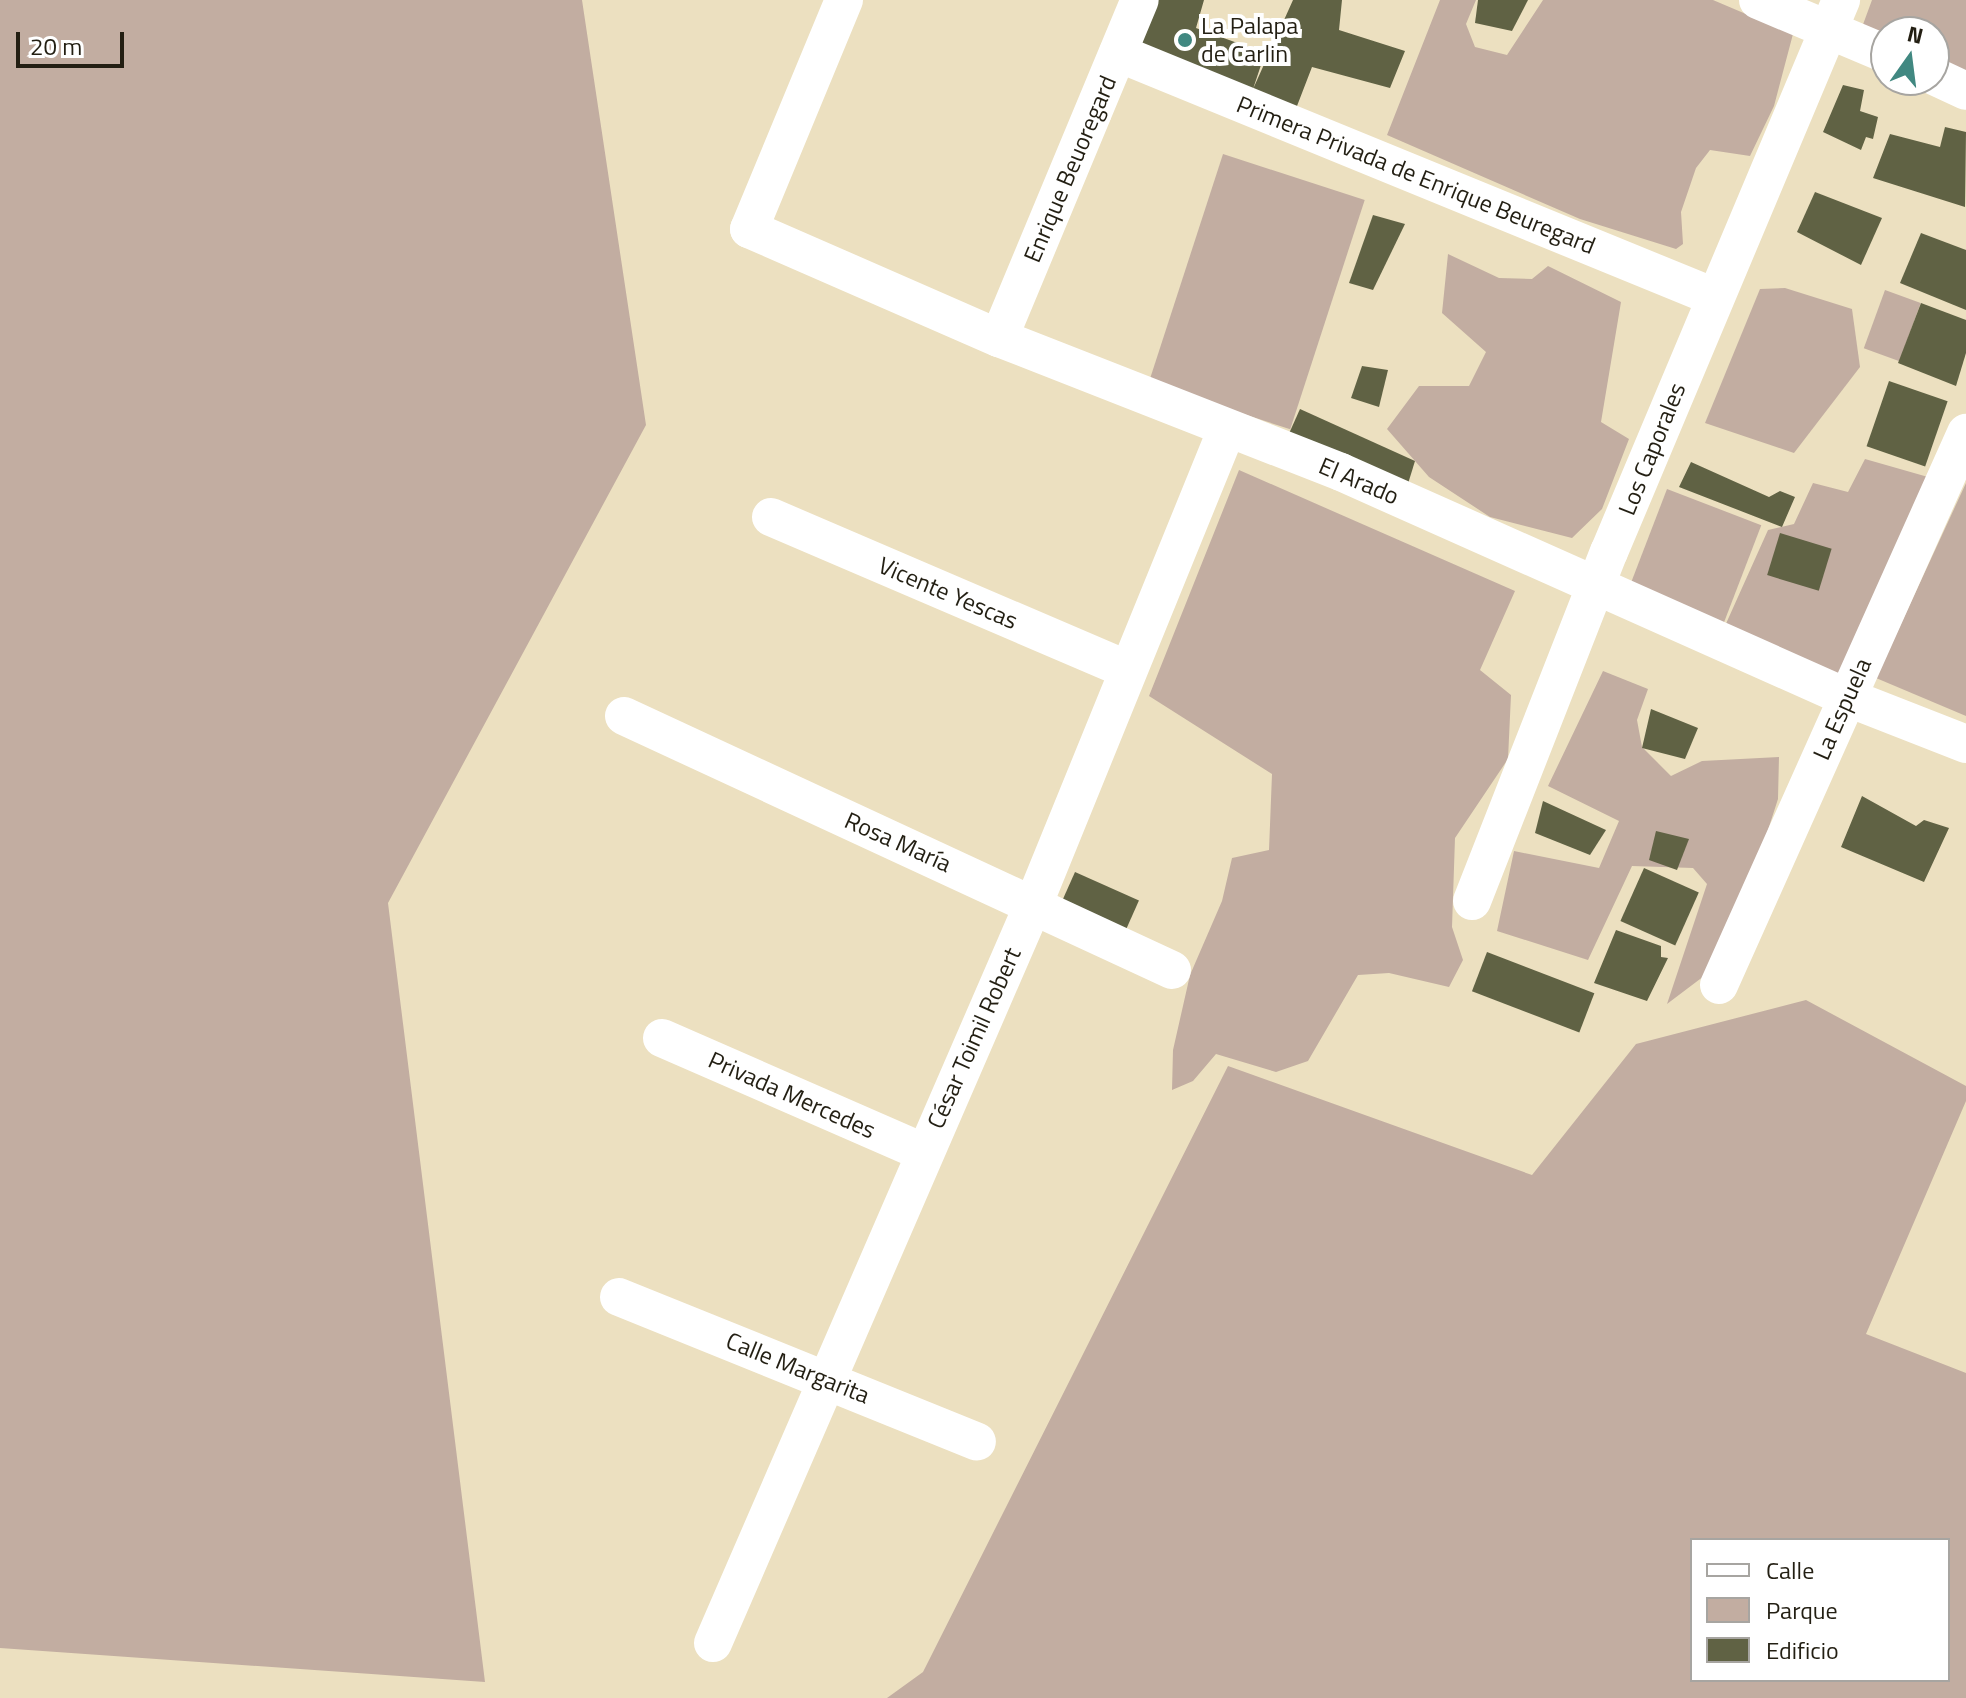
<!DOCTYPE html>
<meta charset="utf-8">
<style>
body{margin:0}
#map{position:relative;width:1966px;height:1698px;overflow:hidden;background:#ece0c0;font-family:"Titillium Web",sans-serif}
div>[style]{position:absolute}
.green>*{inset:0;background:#c2ada1;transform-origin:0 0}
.building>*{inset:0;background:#606244;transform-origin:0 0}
.minor>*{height:38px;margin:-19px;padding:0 19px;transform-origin:19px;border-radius:19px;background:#fff}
.dots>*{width:22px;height:22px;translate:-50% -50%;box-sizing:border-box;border:4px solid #fff;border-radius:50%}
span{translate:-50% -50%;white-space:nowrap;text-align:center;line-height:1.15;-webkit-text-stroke:8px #fff;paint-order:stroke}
.poi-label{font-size:24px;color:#231f13}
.left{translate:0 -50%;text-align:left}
.street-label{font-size:24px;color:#231f13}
.legend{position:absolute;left:1690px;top:1538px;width:260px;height:144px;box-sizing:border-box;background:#fff;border:2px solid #a7a5a1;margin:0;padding:10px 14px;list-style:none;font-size:24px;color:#231f13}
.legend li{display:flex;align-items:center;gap:16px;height:40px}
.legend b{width:40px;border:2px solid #a7a5a1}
.north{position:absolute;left:1870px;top:16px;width:80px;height:80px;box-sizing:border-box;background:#fff;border:2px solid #a7a5a1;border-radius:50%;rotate:14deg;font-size:22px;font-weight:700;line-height:32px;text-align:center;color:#231f13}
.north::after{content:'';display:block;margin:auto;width:28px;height:36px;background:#418881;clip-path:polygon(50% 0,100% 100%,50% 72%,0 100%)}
.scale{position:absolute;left:16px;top:32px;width:108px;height:36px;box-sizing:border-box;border:4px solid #231f13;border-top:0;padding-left:10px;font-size:24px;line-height:28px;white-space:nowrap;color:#231f13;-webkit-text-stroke:6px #fff;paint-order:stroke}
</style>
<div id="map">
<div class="green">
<div style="clip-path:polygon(0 0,582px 0,646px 425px,388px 903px,485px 1682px,0 1648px)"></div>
<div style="clip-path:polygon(1440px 0,1476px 0,1466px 24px,1475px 47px,1507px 55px,1543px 0,1713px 0,1793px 34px,1774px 106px,1750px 156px,1710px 150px,1696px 168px,1681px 212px,1683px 244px,1676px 249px,1580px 219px,1387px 135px)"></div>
<div style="clip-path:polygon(1872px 0,1966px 0,1966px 83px,1934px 69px,1934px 32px,1886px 32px,1886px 50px,1858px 38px)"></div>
<div style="left:1223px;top:154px;width:149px;height:241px;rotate:18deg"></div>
<div style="clip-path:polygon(1448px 254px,1499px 278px,1532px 279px,1548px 266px,1621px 302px,1601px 422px,1629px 439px,1602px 509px,1572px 538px,1490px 517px,1429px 477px,1387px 429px,1419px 386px,1469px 386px,1486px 352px,1442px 313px)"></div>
<div style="clip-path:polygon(1785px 288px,1852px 309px,1860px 367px,1794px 453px,1705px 423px,1760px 289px)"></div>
<div style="left:1885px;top:290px;width:38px;height:62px;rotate:20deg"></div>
<div style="clip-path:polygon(1865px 459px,1935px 479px,1843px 685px,1720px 637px,1768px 530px,1794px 524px,1813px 483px,1848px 492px)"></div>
<div style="clip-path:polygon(1239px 470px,1515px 591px,1480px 670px,1511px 695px,1508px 759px,1455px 838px,1452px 927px,1463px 960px,1449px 987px,1389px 973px,1358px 975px,1308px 1061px,1276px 1072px,1216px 1054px,1193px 1081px,1172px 1090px,1173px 1050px,1190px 975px,1222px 901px,1232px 858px,1269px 850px,1272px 774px,1149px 696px)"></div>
<div style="clip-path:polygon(1966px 483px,1966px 716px,1876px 678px)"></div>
<div style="left:1667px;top:489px;width:101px;height:105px;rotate:21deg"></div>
<div style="clip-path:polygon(1603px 671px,1648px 689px,1637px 720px,1642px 747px,1671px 776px,1702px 761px,1779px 757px,1778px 799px,1747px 895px,1708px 973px,1667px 1004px,1707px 884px,1693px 868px,1632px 866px,1588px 960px,1497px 931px,1514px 851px,1599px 868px,1619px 821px,1548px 786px)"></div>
<div style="clip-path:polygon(evenodd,1806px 1000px,1966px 1086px,1966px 1101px,1866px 1334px,1966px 1373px,1966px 1698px,887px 1698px,923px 1672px,1228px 1066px,1532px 1175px,1636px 1044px,1806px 1000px,1692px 1540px,1948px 1540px,1948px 1680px,1692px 1680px,1692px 1540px)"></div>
</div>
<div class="building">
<div style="clip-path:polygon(1156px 0,1204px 0,1196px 28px,1265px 53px,1253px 89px,1293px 0,1342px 0,1339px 30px,1405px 51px,1390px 88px,1312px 67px,1292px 119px,1135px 53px)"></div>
<div style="clip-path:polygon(1478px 0,1528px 0,1512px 31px,1475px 23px)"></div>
<div style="clip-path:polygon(1843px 85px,1864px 90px,1860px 111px,1878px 117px,1873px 139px,1866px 137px,1861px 150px,1823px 132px)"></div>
<div style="clip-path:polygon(1945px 127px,1966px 132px,1965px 207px,1873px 178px,1890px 134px,1940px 147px)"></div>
<div style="clip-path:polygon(1815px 192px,1882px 218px,1861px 265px,1797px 232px)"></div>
<div style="clip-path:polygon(1373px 215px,1405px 224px,1373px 290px,1349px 283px)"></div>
<div style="clip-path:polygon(1921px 233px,1966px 250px,1966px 310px,1900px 283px)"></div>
<div style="clip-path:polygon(1921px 303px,1966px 320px,1966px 353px,1956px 386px,1898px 363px)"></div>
<div style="clip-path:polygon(1362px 366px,1388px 370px,1379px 407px,1351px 398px)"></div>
<div style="left:1889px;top:381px;width:62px;height:69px;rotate:19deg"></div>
<div style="clip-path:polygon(1300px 409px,1415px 461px,1407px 487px,1287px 438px)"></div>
<div style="clip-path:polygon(1691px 462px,1769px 497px,1780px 491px,1795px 497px,1782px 527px,1679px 487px)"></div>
<div style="left:1780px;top:533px;width:54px;height:44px;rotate:17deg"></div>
<div style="clip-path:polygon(1651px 709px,1698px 728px,1685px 759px,1642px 748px)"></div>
<div style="clip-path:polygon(1862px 796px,1916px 826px,1924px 820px,1949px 828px,1924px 882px,1841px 847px)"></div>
<div style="clip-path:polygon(1543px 801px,1606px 830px,1590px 855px,1535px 833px)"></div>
<div style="clip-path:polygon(1656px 831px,1689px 839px,1677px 870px,1649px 860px)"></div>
<div style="left:1644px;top:868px;width:60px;height:58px;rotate:24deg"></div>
<div style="left:1075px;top:872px;width:70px;height:35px;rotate:24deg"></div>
<div style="clip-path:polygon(1616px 930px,1661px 946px,1661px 957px,1668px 958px,1647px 1001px,1594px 983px)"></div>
<div style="left:1487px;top:952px;width:115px;height:42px;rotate:21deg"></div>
</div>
<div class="minor">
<div style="left:844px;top:0;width:248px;rotate:112.5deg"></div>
<div style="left:749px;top:229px;width:273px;rotate:23.6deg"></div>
<div style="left:999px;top:338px;width:367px;rotate:21.4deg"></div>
<div style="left:1341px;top:472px;width:553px;rotate:24.02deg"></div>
<div style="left:1846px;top:697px;width:129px;rotate:21.4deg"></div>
<div style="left:1758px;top:0;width:139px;rotate:22.9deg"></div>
<div style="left:1118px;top:53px;width:644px;rotate:22.26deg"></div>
<div style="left:1934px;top:76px;width:35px;rotate:25deg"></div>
<div style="left:999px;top:338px;width:366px;rotate:-67.4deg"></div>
<div style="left:771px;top:517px;width:386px;rotate:23.2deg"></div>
<div style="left:624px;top:716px;width:604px;rotate:24.87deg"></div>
<div style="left:1472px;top:901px;width:375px;rotate:-68.6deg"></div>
<div style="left:1609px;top:552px;width:599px;rotate:-67.2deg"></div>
<div style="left:1719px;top:985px;width:605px;rotate:-65.89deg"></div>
<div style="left:662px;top:1038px;width:285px;rotate:23.6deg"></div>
<div style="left:619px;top:1297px;width:386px;rotate:22deg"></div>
<div style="left:713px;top:1643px;width:807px;rotate:-66.55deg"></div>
<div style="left:1034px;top:903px;width:512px;rotate:-67.85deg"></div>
</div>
<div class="dots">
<div style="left:1185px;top:40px;background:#418881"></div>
</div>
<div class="poi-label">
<span class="left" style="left:1201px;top:40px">La Palapa<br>de Carlin</span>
</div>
<div class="street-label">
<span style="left:1070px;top:169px;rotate:-67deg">Enrique Beuoregard</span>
<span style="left:1416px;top:175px;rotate:22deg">Primera Privada de Enrique Beuregard</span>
<span style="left:1652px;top:449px;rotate:-68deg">Los Caporales</span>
<span style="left:1359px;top:481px;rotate:23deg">El Arado</span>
<span style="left:948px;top:593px;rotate:23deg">Vicente Yescas</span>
<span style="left:1842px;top:709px;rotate:-66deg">La Espuela</span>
<span style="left:898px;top:842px;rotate:24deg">Rosa María</span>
<span style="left:974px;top:1038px;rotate:-66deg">César Toimil Robert</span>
<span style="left:792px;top:1095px;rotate:24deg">Privada Mercedes</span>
<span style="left:798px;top:1368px;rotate:22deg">Calle Margarita</span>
</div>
<ul class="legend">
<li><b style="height:10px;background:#fff"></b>Calle</li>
<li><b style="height:22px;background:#c2ada1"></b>Parque</li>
<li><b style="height:22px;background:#606244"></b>Edificio</li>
</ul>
<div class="north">N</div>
<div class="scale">20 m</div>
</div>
